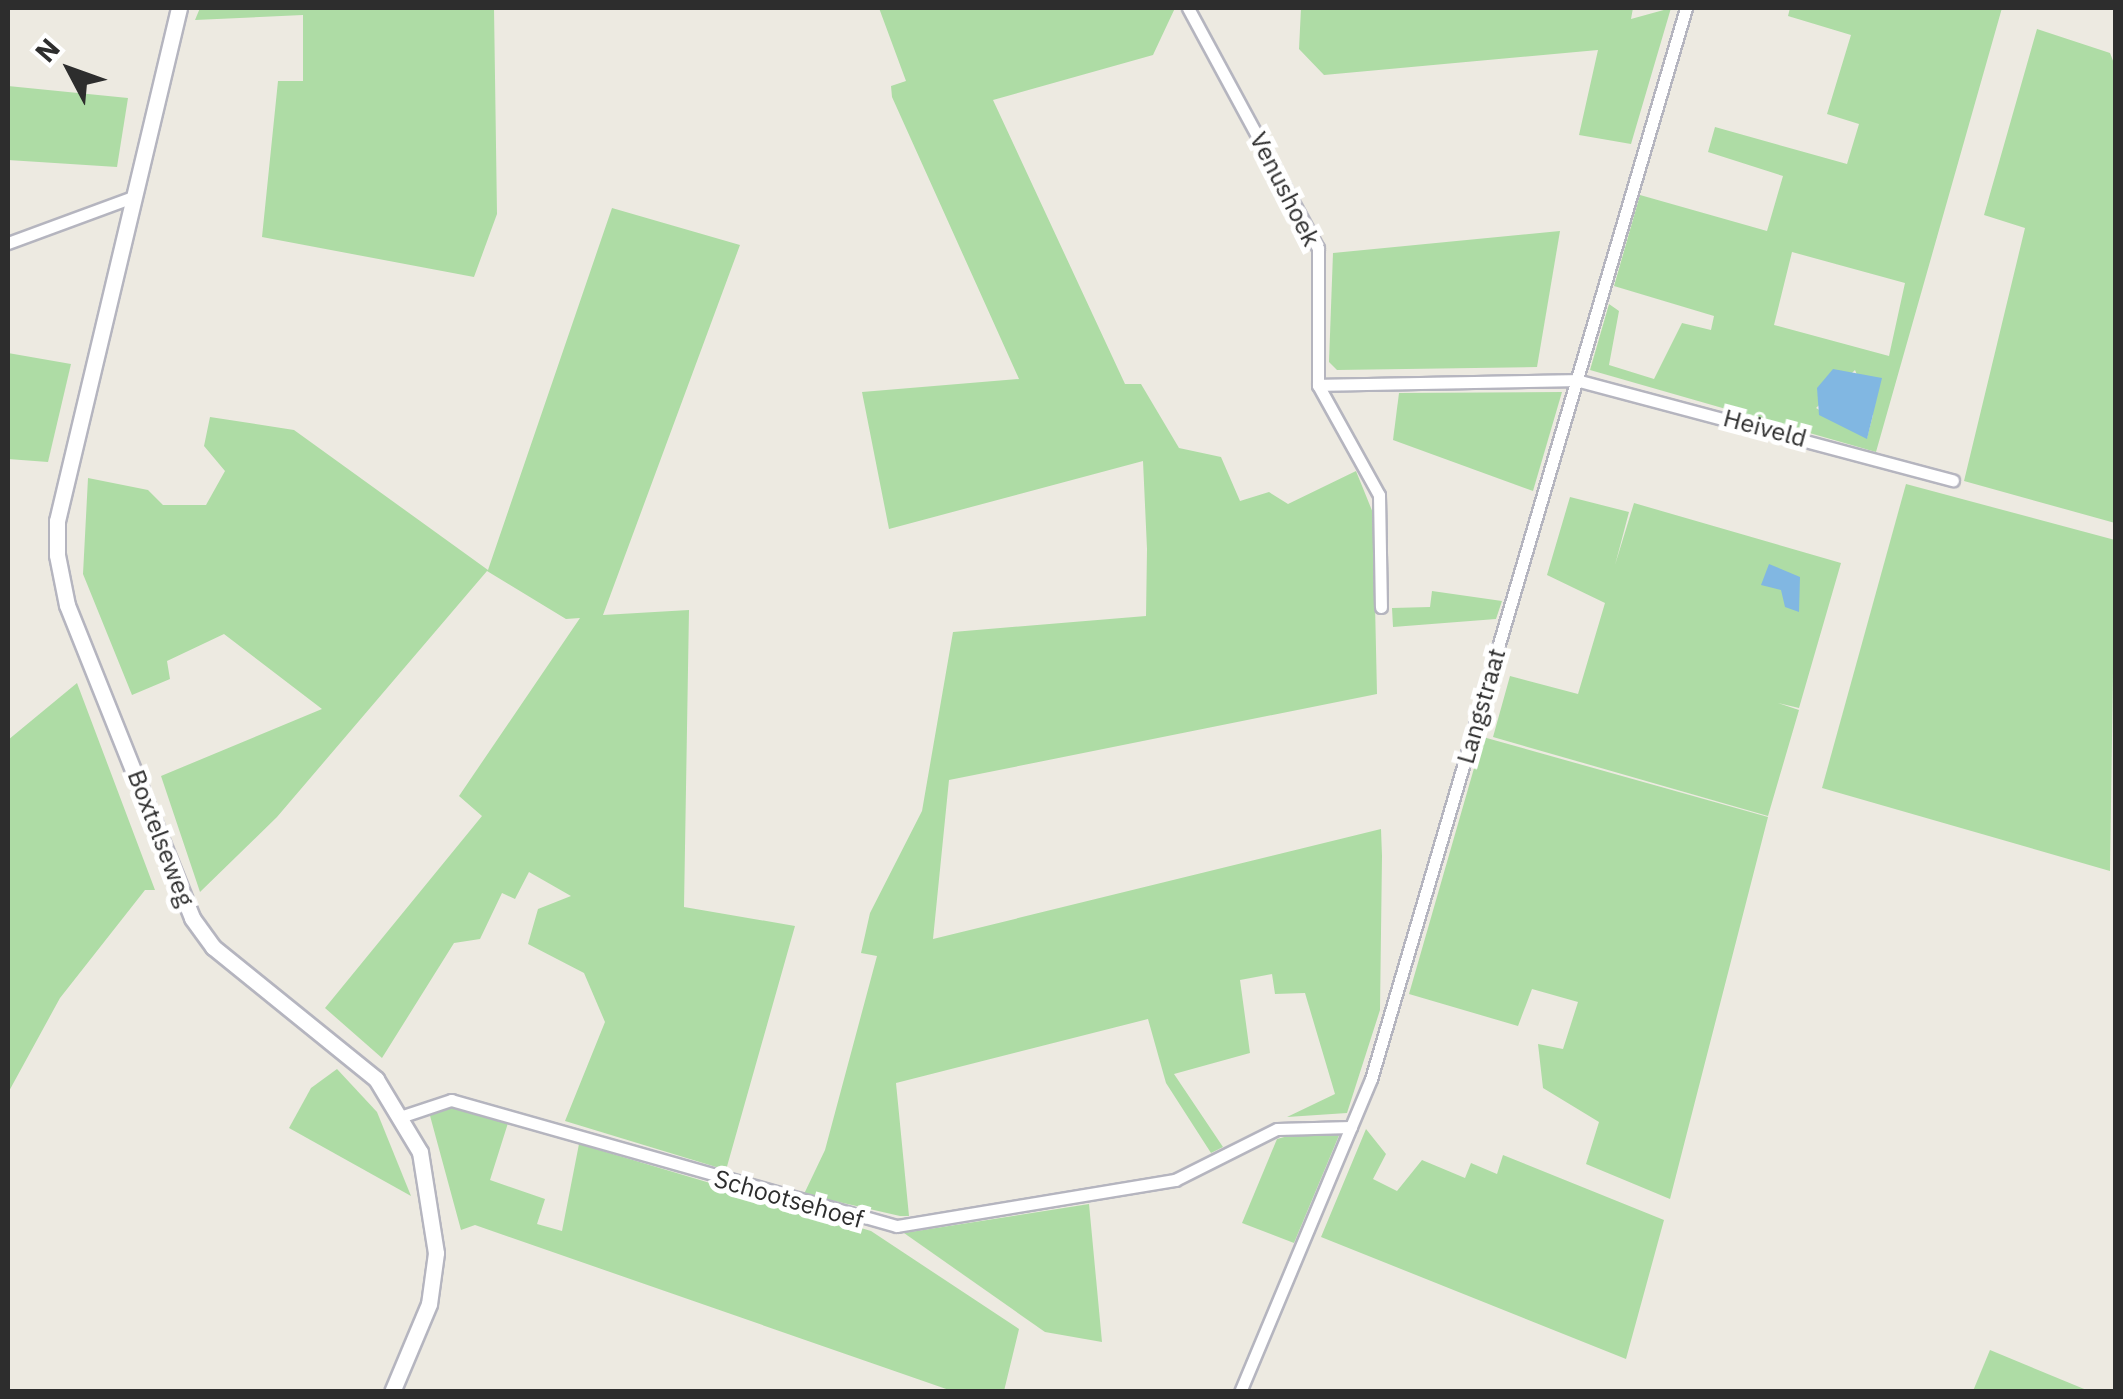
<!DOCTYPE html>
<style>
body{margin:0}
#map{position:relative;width:2123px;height:1399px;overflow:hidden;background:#edeae1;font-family:"IBM Plex Sans",sans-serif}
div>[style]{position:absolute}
.green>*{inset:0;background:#aedca5}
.water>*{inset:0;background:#81b7e2}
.roads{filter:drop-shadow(2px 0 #b5b5bf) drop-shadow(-2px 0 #b5b5bf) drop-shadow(0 2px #b5b5bf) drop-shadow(0 -2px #b5b5bf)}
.minor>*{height:11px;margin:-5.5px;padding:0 5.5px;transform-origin:5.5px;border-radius:5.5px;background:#fff}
.secondary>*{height:15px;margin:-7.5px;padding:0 7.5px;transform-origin:7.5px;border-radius:7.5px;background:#fff}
span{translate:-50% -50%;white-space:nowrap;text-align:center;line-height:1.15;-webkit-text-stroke:10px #fff;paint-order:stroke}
.street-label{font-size:25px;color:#2d2d2d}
.frame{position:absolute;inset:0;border:10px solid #2d2d2d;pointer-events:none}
.north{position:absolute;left:20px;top:20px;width:100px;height:100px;-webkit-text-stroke:8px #fff;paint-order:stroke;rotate:311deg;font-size:28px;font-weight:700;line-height:40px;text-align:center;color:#2d2d2d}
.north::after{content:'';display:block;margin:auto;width:35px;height:45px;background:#2d2d2d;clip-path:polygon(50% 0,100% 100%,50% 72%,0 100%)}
</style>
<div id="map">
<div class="green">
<div style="clip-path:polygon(200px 8px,494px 8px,497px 214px,474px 277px,262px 237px,278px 81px,303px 81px,303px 15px,195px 20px)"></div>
<div style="clip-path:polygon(879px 8px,1175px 8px,1153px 55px,993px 100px,1125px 384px,1141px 384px,1179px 448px,1221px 457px,1240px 501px,1269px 492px,1288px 504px,1356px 471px,1373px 513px,1377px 694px,949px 780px,933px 939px,1381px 829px,1382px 856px,1380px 1010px,1347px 1113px,1287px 1117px,1335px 1094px,1305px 993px,1275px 994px,1272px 974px,1240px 980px,1250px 1053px,1174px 1074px,1223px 1147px,1211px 1153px,1166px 1083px,1148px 1019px,896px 1083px,909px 1216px,900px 1216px,804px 1194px,825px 1150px,877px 956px,861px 953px,870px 913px,922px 811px,953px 632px,1146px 616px,1147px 549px,1143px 461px,889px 529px,862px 392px,1019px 379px,892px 97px,891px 86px,906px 81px)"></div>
<div style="clip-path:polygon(1301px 8px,1633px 8px,1631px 19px,1671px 8px,1631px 144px,1579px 135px,1598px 50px,1324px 75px,1299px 49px)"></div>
<div style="clip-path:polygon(evenodd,1790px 8px,2002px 8px,1876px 452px,1590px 370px,1609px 304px,1619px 311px,1609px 365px,1654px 379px,1682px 323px,1711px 330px,1714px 316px,1614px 286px,1640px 195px,1767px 231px,1783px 176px,1708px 152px,1715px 127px,1847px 164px,1859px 124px,1827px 114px,1851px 35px,1788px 16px,1790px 8px,1792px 252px,1905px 283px,1889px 356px,1774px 325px,1792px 252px,1790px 8px,1855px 370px,1873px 415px,1867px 438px,1816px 408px,1855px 370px)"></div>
<div style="clip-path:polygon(2037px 29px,2110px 53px,2115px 66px,2115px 523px,1964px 481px,2025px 228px,1984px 215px)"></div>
<div style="clip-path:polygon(8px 86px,128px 98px,117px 167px,8px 160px)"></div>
<div style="clip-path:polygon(612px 208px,740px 245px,603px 615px,689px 610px,684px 907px,795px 926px,726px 1170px,565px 1121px,605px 1022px,584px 973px,528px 944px,538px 909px,571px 896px,529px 872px,515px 899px,502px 893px,480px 939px,454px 943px,382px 1058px,325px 1008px,482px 816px,459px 796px,580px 618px,566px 619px,487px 571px,277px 817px,200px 892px,161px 776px,322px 709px,224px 634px,167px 661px,170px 679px,132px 695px,83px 574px,88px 478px,148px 490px,163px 505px,206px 505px,225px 471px,204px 446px,210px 417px,294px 430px,488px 570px)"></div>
<div style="clip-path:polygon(1560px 231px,1537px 367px,1337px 370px,1329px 362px,1333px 253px)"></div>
<div style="clip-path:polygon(8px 353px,71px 364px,48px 462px,8px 459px)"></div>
<div style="clip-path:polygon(1562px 392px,1533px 491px,1393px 440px,1399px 393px)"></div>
<div style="clip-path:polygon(1906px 484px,2115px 540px,2110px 871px,1822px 788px)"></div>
<div style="clip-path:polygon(1570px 497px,1629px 512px,1615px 565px,1634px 503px,1841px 563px,1799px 708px,1778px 703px,1799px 710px,1768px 816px,1493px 737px,1510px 676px,1578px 694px,1605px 603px,1547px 575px)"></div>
<div style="clip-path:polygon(1432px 591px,1502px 601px,1496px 619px,1393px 627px,1392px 608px,1430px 607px)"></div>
<div style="clip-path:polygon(77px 683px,155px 890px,145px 890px,60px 998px,8px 1093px,8px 740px)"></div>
<div style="clip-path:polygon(1483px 737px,1768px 817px,1670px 1199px,1586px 1164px,1599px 1122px,1543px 1088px,1538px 1044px,1563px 1049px,1578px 1002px,1532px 989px,1518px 1026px,1409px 994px)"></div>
<div style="clip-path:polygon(337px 1069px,377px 1112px,411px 1196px,289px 1128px,311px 1088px)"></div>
<div style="clip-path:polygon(441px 1105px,508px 1123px,490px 1180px,545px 1199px,537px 1224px,562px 1231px,579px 1144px,871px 1231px,1019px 1329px,1004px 1391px,952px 1391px,475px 1225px,461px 1230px,429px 1112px)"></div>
<div style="clip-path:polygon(1366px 1129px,1386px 1154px,1373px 1179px,1397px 1191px,1422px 1160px,1465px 1178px,1471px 1163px,1497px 1174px,1503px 1155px,1664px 1220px,1626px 1359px,1321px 1237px)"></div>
<div style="clip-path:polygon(1306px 1131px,1340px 1133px,1294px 1243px,1242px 1223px,1277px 1139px)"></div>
<div style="clip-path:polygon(1089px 1204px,1102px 1342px,1045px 1332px,904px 1233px)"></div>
<div style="clip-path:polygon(1990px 1350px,2089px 1391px,1973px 1391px)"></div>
</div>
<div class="water">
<div style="clip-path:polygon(1833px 369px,1882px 378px,1867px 439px,1819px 415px,1817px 388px)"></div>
<div style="clip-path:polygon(1769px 564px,1800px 577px,1799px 612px,1785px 607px,1781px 590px,1761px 585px)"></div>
</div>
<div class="roads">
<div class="minor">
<div style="left:1188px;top:8px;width:273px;rotate:61.6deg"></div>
<div style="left:1318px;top:248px;width:137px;rotate:90deg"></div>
<div style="left:1318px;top:385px;width:126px;rotate:61deg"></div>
<div style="left:1379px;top:495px;width:112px;rotate:89deg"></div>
<div style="left:8px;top:243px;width:130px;rotate:-20.2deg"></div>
<div style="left:1318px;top:385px;width:258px;rotate:-1.1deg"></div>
<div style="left:1576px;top:380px;width:390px;rotate:14.9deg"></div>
<div style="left:403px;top:1116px;width:51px;rotate:-18.4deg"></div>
<div style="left:451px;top:1100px;width:463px;rotate:15.8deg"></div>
<div style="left:897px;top:1226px;width:282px;rotate:-9.4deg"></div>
<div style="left:1175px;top:1180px;width:114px;rotate:-26.6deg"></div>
<div style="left:1277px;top:1129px;width:74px;rotate:-1.5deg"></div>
<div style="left:1240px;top:1392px;width:339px;rotate:-67.3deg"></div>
<div style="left:1371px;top:1079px;width:1116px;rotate:-73.61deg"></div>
</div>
<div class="secondary">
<div style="left:179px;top:8px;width:527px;rotate:103.38deg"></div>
<div style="left:57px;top:521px;width:34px;rotate:90deg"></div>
<div style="left:57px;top:555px;width:51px;rotate:78.7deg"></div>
<div style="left:67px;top:605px;width:337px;rotate:68.2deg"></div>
<div style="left:192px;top:918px;width:36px;rotate:54deg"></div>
<div style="left:213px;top:947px;width:210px;rotate:39deg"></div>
<div style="left:376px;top:1079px;width:85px;rotate:58.9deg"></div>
<div style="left:420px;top:1152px;width:102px;rotate:81deg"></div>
<div style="left:436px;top:1253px;width:51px;rotate:97.8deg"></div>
<div style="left:429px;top:1304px;width:95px;rotate:112.8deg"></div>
</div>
</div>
<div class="street-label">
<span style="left:1285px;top:189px;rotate:63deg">Venushoek</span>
<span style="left:1765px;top:428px;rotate:15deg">Heiveld</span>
<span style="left:1481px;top:706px;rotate:-74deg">Langstraat</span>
<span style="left:161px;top:838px;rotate:69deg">Boxtelseweg</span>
<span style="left:789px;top:1199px;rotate:16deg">Schootsehoef</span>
</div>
<div class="frame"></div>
<div class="north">N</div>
</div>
